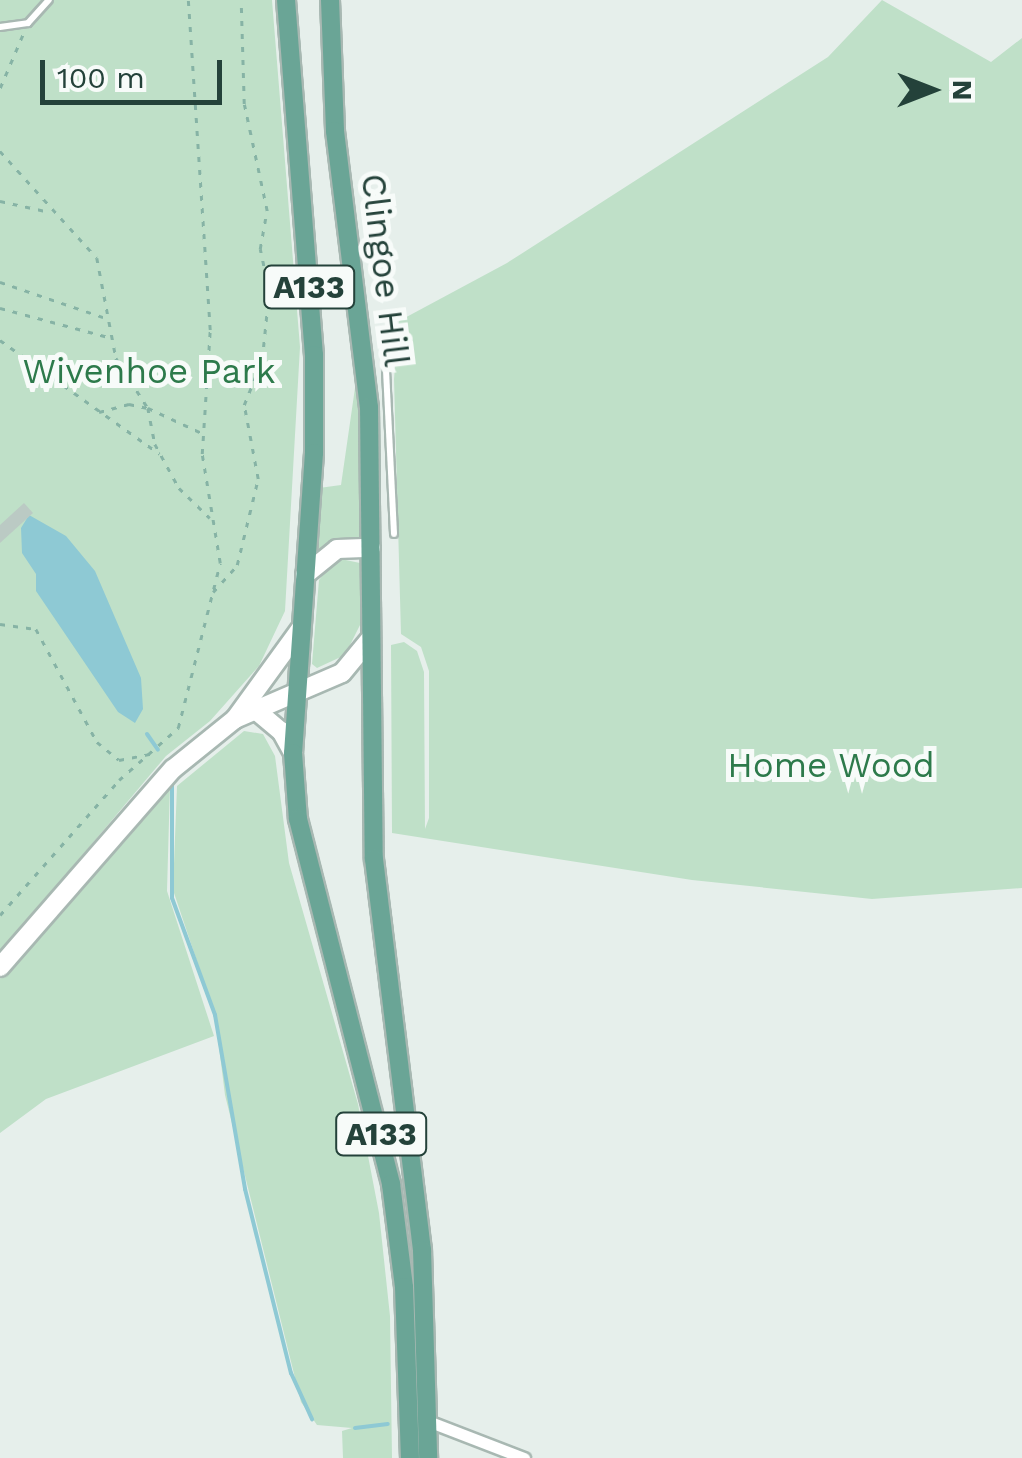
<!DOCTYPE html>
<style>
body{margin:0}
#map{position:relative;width:1022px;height:1458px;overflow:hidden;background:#e6efeb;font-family:"Work Sans",sans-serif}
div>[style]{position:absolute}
.green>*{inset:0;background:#bfe0c8}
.water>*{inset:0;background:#8ec9d4}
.stream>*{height:4px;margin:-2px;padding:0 2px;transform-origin:2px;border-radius:2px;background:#8ec9d4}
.building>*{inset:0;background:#bbcac4}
.path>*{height:2.5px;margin-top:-1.25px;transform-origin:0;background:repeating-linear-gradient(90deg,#86b3a5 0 5px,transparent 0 13px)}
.roads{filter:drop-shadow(2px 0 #a8b8b2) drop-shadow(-2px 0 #a8b8b2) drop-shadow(0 2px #a8b8b2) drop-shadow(0 -2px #a8b8b2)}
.service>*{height:6px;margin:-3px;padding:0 3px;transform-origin:3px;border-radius:3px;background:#fff}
.minor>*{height:11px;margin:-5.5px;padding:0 5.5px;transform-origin:5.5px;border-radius:5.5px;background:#fff}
.secondary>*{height:18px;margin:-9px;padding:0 9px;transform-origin:9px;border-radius:9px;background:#fff}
.primary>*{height:18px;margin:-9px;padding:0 9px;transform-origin:9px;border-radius:9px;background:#6aa596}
span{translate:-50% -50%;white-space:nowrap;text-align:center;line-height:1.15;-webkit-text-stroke:10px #f7fbf9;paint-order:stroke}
.shield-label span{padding:2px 8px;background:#f7fbf9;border:2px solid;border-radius:8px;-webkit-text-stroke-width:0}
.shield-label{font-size:32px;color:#24423a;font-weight:700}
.street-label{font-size:35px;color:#24423a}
.park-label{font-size:35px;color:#2d7a4b}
.north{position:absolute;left:882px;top:40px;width:100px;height:100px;-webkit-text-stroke:8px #f7fbf9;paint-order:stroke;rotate:90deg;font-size:28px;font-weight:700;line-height:40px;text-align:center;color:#24423a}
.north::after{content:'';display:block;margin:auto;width:35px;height:45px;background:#24423a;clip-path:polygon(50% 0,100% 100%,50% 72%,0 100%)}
.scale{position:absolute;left:40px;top:60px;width:182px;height:45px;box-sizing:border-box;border:5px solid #24423a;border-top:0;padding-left:12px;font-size:30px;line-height:35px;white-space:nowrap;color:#24423a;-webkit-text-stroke:8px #f7fbf9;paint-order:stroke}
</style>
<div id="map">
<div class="green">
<div style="clip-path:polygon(0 0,272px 0,300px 347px,285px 611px,259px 666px,210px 721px,166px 756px,0 953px)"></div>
<div style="clip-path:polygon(882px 0,991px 62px,1022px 38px,1022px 888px,872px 899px,692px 880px,392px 833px,391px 645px,404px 642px,417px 651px,424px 672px,425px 829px,429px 818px,429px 671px,421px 647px,401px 634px,394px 379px,399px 321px,507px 263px,828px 57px)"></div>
<div style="clip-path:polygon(355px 388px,360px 388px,362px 538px,318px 550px,319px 488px,341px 485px)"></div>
<div style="clip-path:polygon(336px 558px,360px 563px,361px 623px,345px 655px,317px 668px,312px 664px,319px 580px)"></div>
<div style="clip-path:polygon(244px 731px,263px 734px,275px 756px,289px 863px,358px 1104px,379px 1213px,390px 1316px,392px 1458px,343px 1458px,342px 1431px,352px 1428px,317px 1425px,301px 1402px,225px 1095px,215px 1015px,173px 890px,177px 786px)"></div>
<div style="clip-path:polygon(170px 785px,167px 891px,214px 1036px,46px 1099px,0 1133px,0 979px)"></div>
</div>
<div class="water">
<div style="clip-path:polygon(29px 515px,66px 536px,95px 571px,141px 678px,143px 709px,135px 723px,118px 712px,36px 591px,36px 574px,22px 553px,21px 528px)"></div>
</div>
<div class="stream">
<div style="left:147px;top:734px;width:19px;rotate:55deg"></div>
<div style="left:172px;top:777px;width:121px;rotate:90deg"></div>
<div style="left:172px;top:898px;width:125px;rotate:69.8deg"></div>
<div style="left:215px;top:1015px;width:177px;rotate:80.2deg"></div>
<div style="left:245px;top:1189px;width:190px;rotate:76deg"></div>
<div style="left:291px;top:1373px;width:51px;rotate:65.5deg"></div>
<div style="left:355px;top:1428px;width:33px;rotate:-7deg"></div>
</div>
<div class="building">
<div style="clip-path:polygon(24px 503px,33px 513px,0 543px,0 525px)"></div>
</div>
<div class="path">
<div style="left:0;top:88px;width:59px;rotate:-66.9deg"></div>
<div style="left:0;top:151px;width:144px;rotate:47.8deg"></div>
<div style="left:97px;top:258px;width:102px;rotate:79.2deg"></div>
<div style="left:116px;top:358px;width:59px;rotate:57.4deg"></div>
<div style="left:148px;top:408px;width:62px;rotate:24.9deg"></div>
<div style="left:0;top:201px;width:51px;rotate:12.4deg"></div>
<div style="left:0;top:282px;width:109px;rotate:18.8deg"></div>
<div style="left:0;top:308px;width:112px;rotate:15deg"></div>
<div style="left:0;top:340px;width:196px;rotate:35.5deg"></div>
<div style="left:99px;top:412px;width:31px;rotate:-15deg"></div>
<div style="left:129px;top:404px;width:19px;rotate:12deg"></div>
<div style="left:148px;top:408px;width:37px;rotate:79deg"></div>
<div style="left:155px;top:444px;width:50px;rotate:61.4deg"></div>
<div style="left:179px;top:488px;width:43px;rotate:44.1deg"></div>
<div style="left:213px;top:592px;width:36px;rotate:-48deg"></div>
<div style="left:237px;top:565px;width:89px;rotate:-76.3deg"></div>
<div style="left:258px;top:479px;width:75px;rotate:-100.7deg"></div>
<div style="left:244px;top:405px;width:48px;rotate:-68.2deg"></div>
<div style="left:262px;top:360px;width:69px;rotate:-84.2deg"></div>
<div style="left:269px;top:291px;width:43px;rotate:-102.1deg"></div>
<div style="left:260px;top:249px;width:39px;rotate:-80deg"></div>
<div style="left:267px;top:211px;width:109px;rotate:-102.1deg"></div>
<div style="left:244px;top:104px;width:104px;rotate:-91.7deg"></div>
<div style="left:0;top:624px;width:36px;rotate:8deg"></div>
<div style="left:36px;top:629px;width:128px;rotate:61.6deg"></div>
<div style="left:97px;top:742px;width:28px;rotate:39deg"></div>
<div style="left:119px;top:760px;width:32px;rotate:-11deg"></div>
<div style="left:0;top:915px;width:180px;rotate:-48.6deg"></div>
<div style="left:119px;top:780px;width:79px;rotate:-41.4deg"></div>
<div style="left:178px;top:728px;width:170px;rotate:-75.7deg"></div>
<div style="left:220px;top:563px;width:110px;rotate:-99.4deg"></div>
<div style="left:202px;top:454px;width:124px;rotate:-86.3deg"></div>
<div style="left:210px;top:330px;width:331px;rotate:-93.8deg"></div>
</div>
<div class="roads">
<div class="service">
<div style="left:0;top:27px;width:28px;rotate:-8deg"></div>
<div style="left:28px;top:23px;width:31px;rotate:-48deg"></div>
<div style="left:386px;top:370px;width:164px;rotate:87.2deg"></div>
</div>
<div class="minor">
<div style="left:428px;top:1421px;width:103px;rotate:21.1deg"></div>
</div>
<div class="secondary">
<div style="left:305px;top:575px;width:41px;rotate:-39.1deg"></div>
<div style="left:337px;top:549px;width:34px;rotate:-2deg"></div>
<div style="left:258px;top:712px;width:30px;rotate:40deg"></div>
<div style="left:281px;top:731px;width:25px;rotate:61deg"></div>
<div style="left:235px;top:719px;width:112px;rotate:-54deg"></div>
<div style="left:0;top:967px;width:263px;rotate:-48.9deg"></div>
<div style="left:173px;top:769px;width:80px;rotate:-38.9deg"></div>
<div style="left:235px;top:719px;width:116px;rotate:-23.3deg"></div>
<div style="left:342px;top:673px;width:45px;rotate:-50.4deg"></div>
</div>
<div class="primary">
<div style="left:286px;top:0;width:356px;rotate:85.5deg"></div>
<div style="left:314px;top:355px;width:98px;rotate:90deg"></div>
<div style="left:314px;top:453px;width:301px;rotate:94deg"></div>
<div style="left:293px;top:753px;width:66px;rotate:85.7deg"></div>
<div style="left:298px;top:819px;width:377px;rotate:75.7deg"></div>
<div style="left:391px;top:1184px;width:104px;rotate:82.8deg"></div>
<div style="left:404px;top:1287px;width:171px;rotate:88deg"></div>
<div style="left:330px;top:0;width:131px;rotate:87.8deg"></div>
<div style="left:335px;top:131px;width:278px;rotate:83deg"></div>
<div style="left:369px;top:407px;width:452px;rotate:89.4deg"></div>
<div style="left:374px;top:859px;width:394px;rotate:83deg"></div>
<div style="left:422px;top:1250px;width:208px;rotate:88.3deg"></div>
</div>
</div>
<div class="shield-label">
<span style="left:309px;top:287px">A133</span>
<span style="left:381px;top:1134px">A133</span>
</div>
<div class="street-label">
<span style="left:385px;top:270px;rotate:83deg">Clingoe Hill</span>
</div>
<div class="park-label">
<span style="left:149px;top:371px">Wivenhoe Park</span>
<span style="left:831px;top:765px">Home Wood</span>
</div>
<div class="north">N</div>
<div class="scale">100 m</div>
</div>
